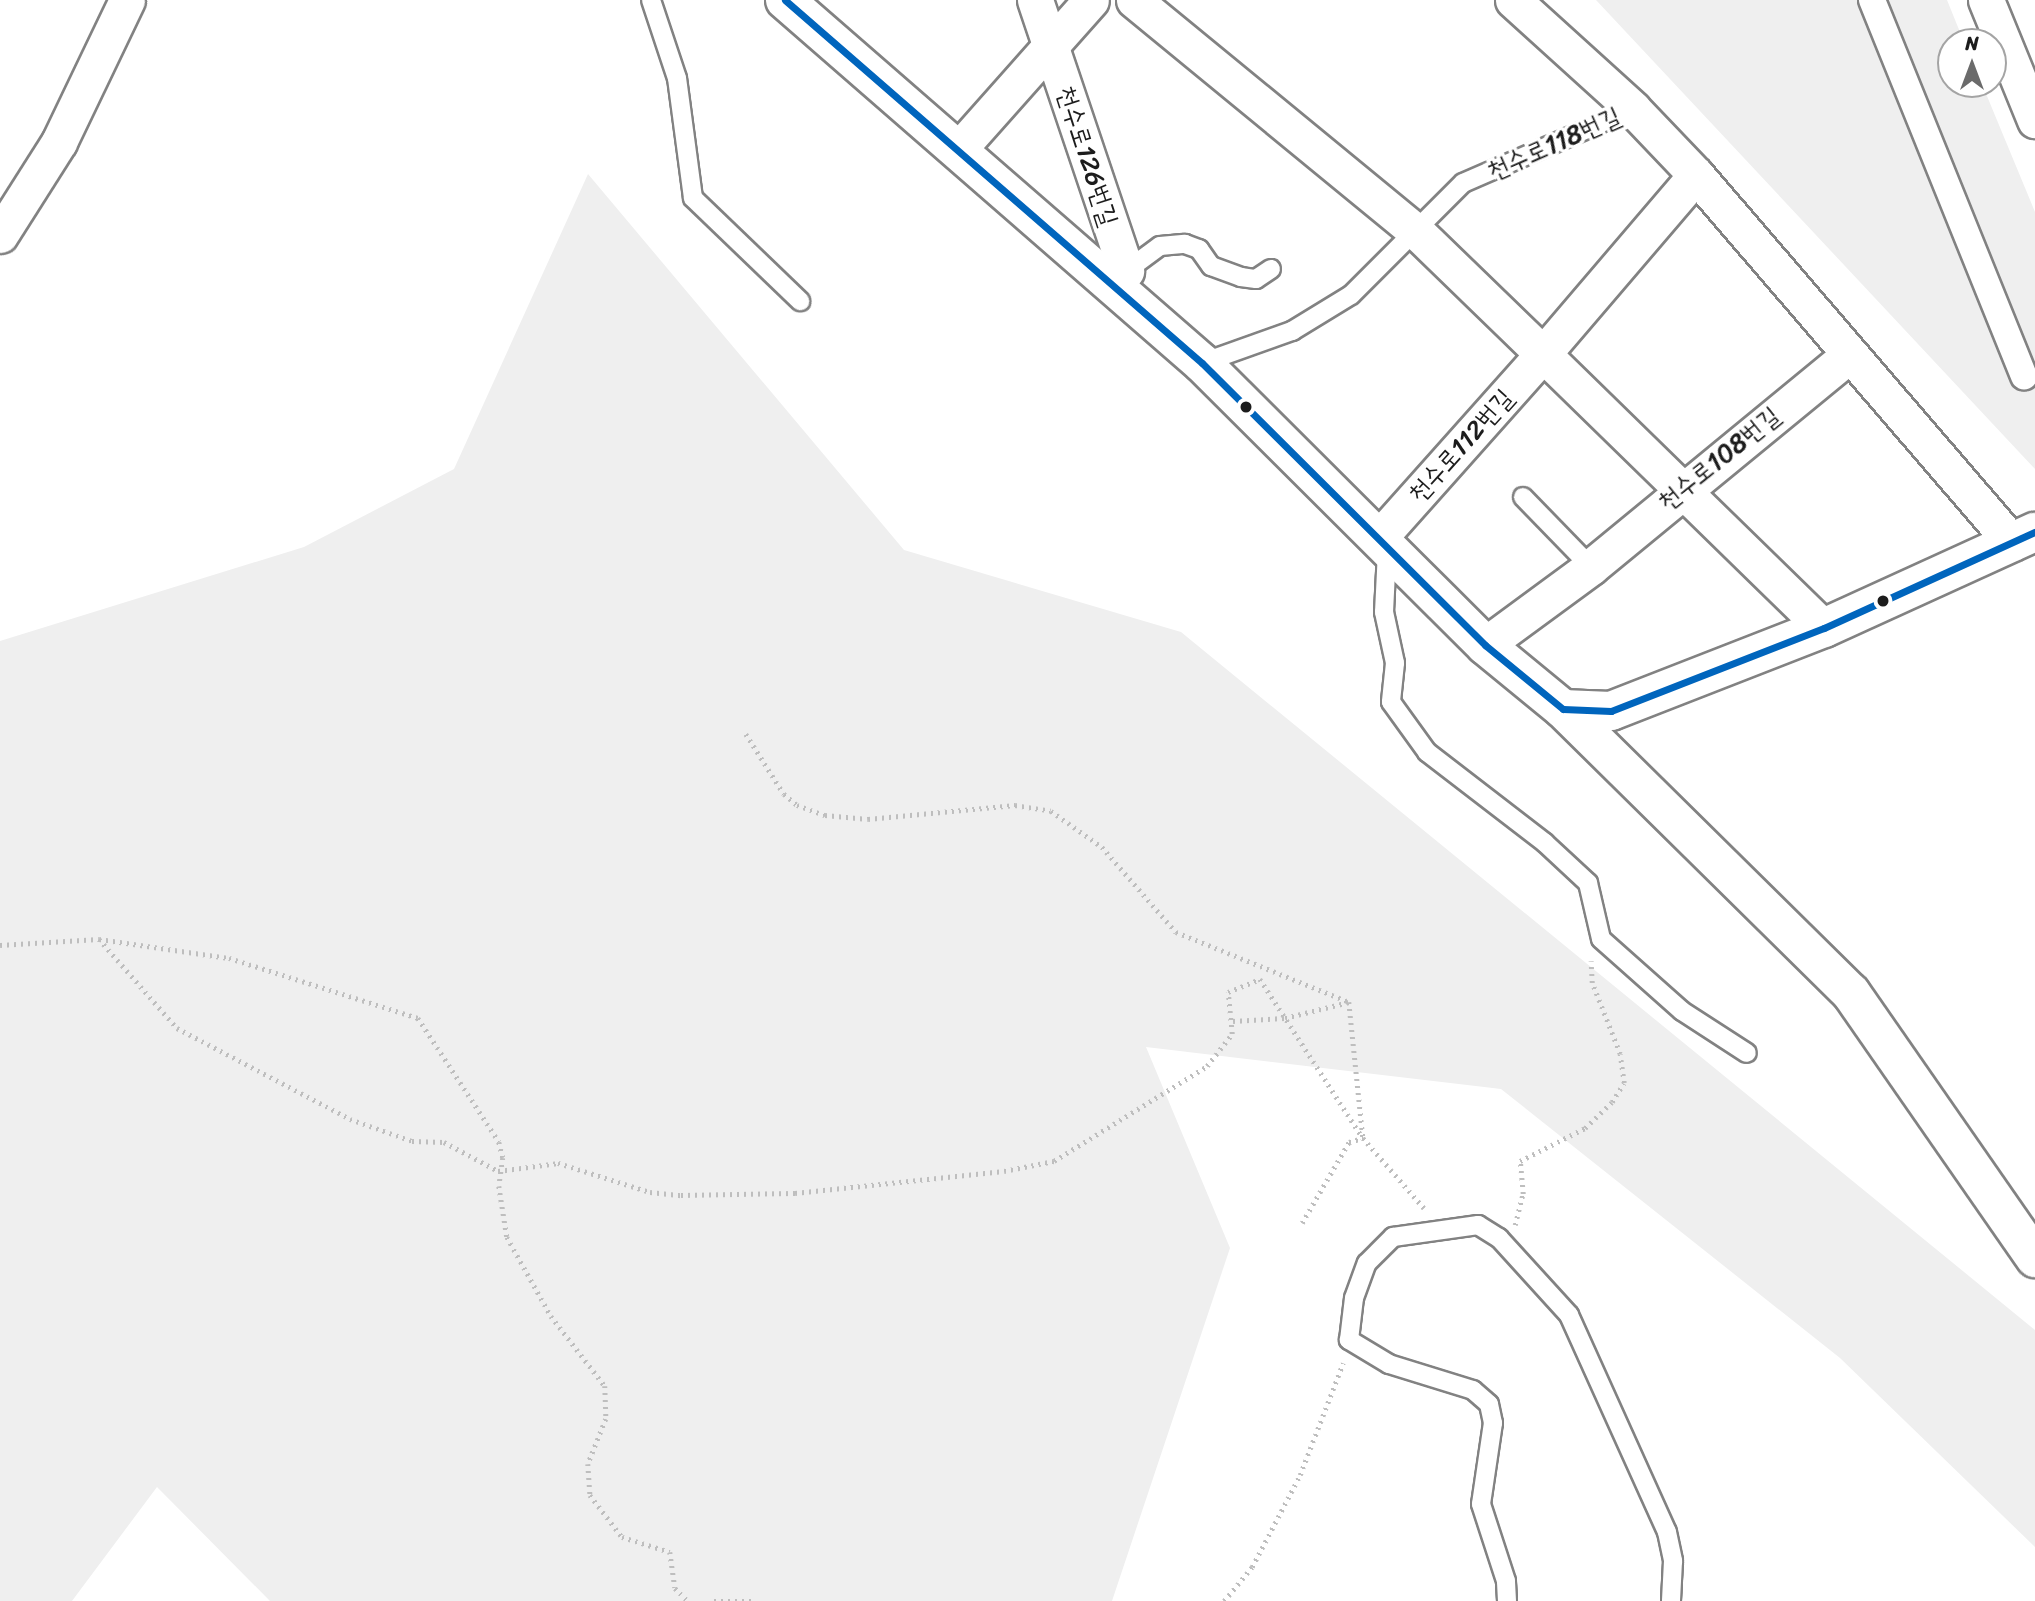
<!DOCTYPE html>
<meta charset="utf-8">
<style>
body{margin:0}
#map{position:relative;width:2035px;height:1601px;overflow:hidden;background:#fff;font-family:Sriracha,"Poor Story",sans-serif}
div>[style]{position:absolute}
.green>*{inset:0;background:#efefef}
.path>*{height:4.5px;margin-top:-2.25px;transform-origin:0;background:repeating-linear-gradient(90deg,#bebebe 0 2px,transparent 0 7px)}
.roads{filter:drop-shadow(2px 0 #828282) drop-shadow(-2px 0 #828282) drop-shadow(0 2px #828282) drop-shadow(0 -2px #828282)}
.service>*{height:18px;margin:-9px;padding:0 9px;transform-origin:9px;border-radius:9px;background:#fff}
.pedestrian>*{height:26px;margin:-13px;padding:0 13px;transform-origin:13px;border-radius:13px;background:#fff}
.minor>*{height:35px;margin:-17.5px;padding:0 17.5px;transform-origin:17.5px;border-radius:17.5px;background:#fff}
.tertiary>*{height:38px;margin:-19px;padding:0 19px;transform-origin:19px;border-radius:19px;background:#fff}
.bus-1>*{height:7px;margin:-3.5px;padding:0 3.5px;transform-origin:3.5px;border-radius:3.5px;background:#0065bd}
.dots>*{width:19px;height:19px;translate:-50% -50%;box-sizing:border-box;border:4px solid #fff;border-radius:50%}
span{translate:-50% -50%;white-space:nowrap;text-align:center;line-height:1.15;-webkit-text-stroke:7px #fff;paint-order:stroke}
.street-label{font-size:26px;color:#1c1c1c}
.north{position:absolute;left:1937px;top:28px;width:70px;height:70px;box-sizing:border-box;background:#fff;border:2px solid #a4a4a4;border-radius:50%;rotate:0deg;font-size:19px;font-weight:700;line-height:28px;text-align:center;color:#1c1c1c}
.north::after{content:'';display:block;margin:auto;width:24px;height:32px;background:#6b6b6b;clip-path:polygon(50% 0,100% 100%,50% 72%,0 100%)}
</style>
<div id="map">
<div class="green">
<div style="clip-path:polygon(1596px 0,1947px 0,1964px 42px,1951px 42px,1951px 84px,1982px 84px,2035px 212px,2035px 469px)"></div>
<div style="clip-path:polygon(588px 174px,904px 550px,1181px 632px,2035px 1330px,2035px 1547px,1840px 1358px,1501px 1089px,1146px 1047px,1230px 1248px,1112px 1601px,270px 1601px,157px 1487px,72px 1601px,0 1601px,0 641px,304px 547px,454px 469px)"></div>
</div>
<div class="path">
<div style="left:746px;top:734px;width:71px;rotate:57.7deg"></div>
<div style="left:784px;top:794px;width:17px;rotate:40deg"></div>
<div style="left:797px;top:805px;width:30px;rotate:20deg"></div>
<div style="left:825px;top:815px;width:43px;rotate:5.3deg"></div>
<div style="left:868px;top:819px;width:148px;rotate:-5.4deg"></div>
<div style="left:1015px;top:805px;width:36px;rotate:9deg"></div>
<div style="left:1051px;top:811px;width:62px;rotate:35.2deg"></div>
<div style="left:1102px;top:847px;width:113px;rotate:49deg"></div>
<div style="left:1176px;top:932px;width:187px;rotate:22deg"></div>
<div style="left:99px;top:939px;width:118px;rotate:48.8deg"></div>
<div style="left:177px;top:1028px;width:195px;rotate:27.7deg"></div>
<div style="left:350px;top:1119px;width:66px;rotate:19.5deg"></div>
<div style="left:412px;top:1141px;width:32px;rotate:2deg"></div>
<div style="left:444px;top:1142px;width:61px;rotate:28.2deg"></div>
<div style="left:498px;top:1171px;width:61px;rotate:-7.6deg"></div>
<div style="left:558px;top:1163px;width:96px;rotate:17.5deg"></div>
<div style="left:650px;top:1192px;width:31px;rotate:6deg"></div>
<div style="left:681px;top:1195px;width:114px;rotate:-1deg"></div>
<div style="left:795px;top:1193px;width:210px;rotate:-6deg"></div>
<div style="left:1004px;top:1171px;width:51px;rotate:-11.3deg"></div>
<div style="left:1054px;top:1161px;width:180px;rotate:-31.8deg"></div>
<div style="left:1207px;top:1066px;width:41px;rotate:-52deg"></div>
<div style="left:1232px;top:1034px;width:42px;rotate:-95.4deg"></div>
<div style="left:1228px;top:992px;width:35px;rotate:-22deg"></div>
<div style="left:1260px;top:979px;width:189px;rotate:57.1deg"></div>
<div style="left:1363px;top:1138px;width:93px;rotate:48.9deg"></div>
<div style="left:0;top:945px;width:99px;rotate:-3.5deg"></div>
<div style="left:99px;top:939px;width:131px;rotate:8.3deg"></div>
<div style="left:229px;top:958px;width:198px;rotate:17.6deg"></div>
<div style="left:418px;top:1018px;width:148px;rotate:56.8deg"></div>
<div style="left:499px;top:1142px;width:16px;rotate:76deg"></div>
<div style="left:503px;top:1158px;width:28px;rotate:98deg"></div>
<div style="left:499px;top:1186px;width:52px;rotate:81.1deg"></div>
<div style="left:507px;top:1237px;width:90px;rotate:60.9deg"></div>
<div style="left:551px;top:1316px;width:88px;rotate:52.4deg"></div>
<div style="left:605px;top:1386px;width:33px;rotate:88deg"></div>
<div style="left:606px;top:1419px;width:48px;rotate:111.8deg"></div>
<div style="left:588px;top:1464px;width:31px;rotate:86deg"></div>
<div style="left:590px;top:1495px;width:53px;rotate:52.7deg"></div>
<div style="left:622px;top:1537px;width:50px;rotate:17.4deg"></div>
<div style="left:670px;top:1552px;width:36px;rotate:82deg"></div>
<div style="left:675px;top:1588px;width:18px;rotate:45deg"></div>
<div style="left:1349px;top:1002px;width:136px;rotate:84.1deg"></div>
<div style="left:1233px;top:1021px;width:52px;rotate:-3.3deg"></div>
<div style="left:1285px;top:1018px;width:66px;rotate:-14deg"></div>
<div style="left:1302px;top:1223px;width:94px;rotate:-59.9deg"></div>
<div style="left:1349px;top:1142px;width:15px;rotate:-16deg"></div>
<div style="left:1515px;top:1225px;width:32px;rotate:-76deg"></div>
<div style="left:1523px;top:1194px;width:33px;rotate:-95deg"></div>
<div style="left:1520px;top:1161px;width:73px;rotate:-26.9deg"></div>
<div style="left:1585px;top:1128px;width:37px;rotate:-44deg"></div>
<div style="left:1612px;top:1102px;width:22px;rotate:-58deg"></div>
<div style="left:1624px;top:1083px;width:29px;rotate:-98deg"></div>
<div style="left:1620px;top:1054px;width:76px;rotate:-111.5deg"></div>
<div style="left:1592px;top:983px;width:22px;rotate:-93deg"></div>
<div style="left:714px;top:1601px;width:39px"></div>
<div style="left:1224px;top:1601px;width:44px;rotate:-50.5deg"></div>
<div style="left:1252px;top:1567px;width:104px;rotate:-62.4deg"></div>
<div style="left:1300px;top:1475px;width:120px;rotate:-69deg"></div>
</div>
<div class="roads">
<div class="service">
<div style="left:651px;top:0;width:82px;rotate:71.6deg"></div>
<div style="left:677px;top:78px;width:121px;rotate:82.4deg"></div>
<div style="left:693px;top:198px;width:149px;rotate:43.9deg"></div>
<div style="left:1122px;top:274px;width:47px;rotate:-36.4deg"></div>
<div style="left:1160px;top:246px;width:25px;rotate:-5deg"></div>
<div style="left:1185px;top:244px;width:15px;rotate:20deg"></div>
<div style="left:1199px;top:249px;width:21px;rotate:55deg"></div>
<div style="left:1211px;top:266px;width:32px;rotate:20deg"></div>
<div style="left:1241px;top:277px;width:15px;rotate:8deg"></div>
<div style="left:1256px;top:279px;width:18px;rotate:-34deg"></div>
<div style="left:1202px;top:363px;width:96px;rotate:-19.6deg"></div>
<div style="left:1292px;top:331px;width:69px;rotate:-31.4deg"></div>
<div style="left:1351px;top:295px;width:158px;rotate:-45deg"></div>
<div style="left:1463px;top:183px;width:185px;rotate:-23.5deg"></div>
<div style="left:1523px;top:497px;width:98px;rotate:45.8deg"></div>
<div style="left:1387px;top:551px;width:61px;rotate:92.8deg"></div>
<div style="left:1384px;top:612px;width:52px;rotate:77.8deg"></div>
<div style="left:1395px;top:663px;width:39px;rotate:96deg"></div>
<div style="left:1391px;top:702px;width:62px;rotate:54.2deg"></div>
<div style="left:1427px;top:752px;width:149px;rotate:37.6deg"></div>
<div style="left:1545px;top:843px;width:59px;rotate:42.9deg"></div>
<div style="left:1588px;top:883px;width:57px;rotate:76.9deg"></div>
<div style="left:1601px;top:939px;width:108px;rotate:41.6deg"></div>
<div style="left:1682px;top:1011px;width:77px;rotate:32.9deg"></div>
<div style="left:1507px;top:1601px;width:20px;rotate:-93deg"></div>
<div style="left:1506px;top:1581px;width:81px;rotate:-108deg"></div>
<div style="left:1481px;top:1504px;width:82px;rotate:-81.6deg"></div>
<div style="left:1493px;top:1423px;width:19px;rotate:-102deg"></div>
<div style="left:1489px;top:1404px;width:21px;rotate:-139deg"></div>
<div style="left:1473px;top:1390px;width:88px;rotate:-162.8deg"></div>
<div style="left:1389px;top:1364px;width:47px;rotate:-149deg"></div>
<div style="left:1349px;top:1340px;width:42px;rotate:-83.2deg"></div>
<div style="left:1354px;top:1298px;width:37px;rotate:-70deg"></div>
<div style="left:1367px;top:1263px;width:37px;rotate:-45deg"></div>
<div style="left:1393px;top:1237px;width:86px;rotate:-8deg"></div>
<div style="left:1478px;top:1225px;width:25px;rotate:32deg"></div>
<div style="left:1499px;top:1238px;width:104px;rotate:47.7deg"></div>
<div style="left:1569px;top:1315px;width:238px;rotate:65.7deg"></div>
<div style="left:1667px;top:1532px;width:30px;rotate:78deg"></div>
<div style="left:1673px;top:1561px;width:40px;rotate:92.9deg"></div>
</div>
<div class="pedestrian">
<div style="left:1872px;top:0;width:406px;rotate:68deg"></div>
</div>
<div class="minor">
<div style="left:1035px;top:0;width:286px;rotate:71.4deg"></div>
<div style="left:1134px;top:0;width:367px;rotate:39.4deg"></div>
<div style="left:1418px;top:233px;width:174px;rotate:44.1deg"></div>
<div style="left:1543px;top:354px;width:235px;rotate:-49.5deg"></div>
<div style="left:1513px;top:0;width:162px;rotate:42.2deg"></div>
<div style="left:1633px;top:109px;width:91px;rotate:46.3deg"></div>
<div style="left:1696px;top:175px;width:485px;rotate:49.3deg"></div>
<div style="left:1986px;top:0;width:130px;rotate:67.8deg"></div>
<div style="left:958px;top:150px;width:200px;rotate:-48.4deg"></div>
<div style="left:0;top:235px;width:110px;rotate:-57.6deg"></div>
<div style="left:59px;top:142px;width:157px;rotate:-64.4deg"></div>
<div style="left:1378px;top:539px;width:248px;rotate:-48.3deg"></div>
<div style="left:1543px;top:354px;width:392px;rotate:44.3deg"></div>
<div style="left:1485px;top:645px;width:132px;rotate:-36.3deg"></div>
<div style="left:1591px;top:567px;width:335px;rotate:-39.4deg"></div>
</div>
<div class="tertiary">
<div style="left:785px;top:0;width:553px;rotate:41.04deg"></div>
<div style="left:1202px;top:363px;width:400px;rotate:44.9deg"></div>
<div style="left:1485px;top:645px;width:101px;rotate:39.4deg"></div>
<div style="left:1563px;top:709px;width:48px;rotate:2.4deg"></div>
<div style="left:1611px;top:711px;width:229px;rotate:-21.3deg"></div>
<div style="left:1824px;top:628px;width:232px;rotate:-24.5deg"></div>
<div style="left:1563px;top:709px;width:404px;rotate:44.6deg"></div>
<div style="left:1851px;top:993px;width:323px;rotate:55.2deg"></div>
</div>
</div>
<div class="bus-1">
<div style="left:785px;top:0;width:553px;rotate:41.04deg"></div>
<div style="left:1202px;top:363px;width:400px;rotate:44.9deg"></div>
<div style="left:1485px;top:645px;width:101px;rotate:39.4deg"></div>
<div style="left:1563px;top:709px;width:48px;rotate:2.4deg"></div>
<div style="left:1611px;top:711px;width:229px;rotate:-21.3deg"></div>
<div style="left:1824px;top:628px;width:232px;rotate:-24.5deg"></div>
</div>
<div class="dots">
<div style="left:1246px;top:407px;background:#1c1c1c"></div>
<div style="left:1883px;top:601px;background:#1c1c1c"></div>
</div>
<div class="street-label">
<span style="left:1554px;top:144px;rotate:-24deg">천수로118번길</span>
<span style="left:1087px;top:156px;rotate:72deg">천수로126번길</span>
<span style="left:1461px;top:446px;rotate:-48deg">천수로112번길</span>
<span style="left:1719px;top:459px;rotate:-39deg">천수로108번길</span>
</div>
<div class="north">N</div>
</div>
